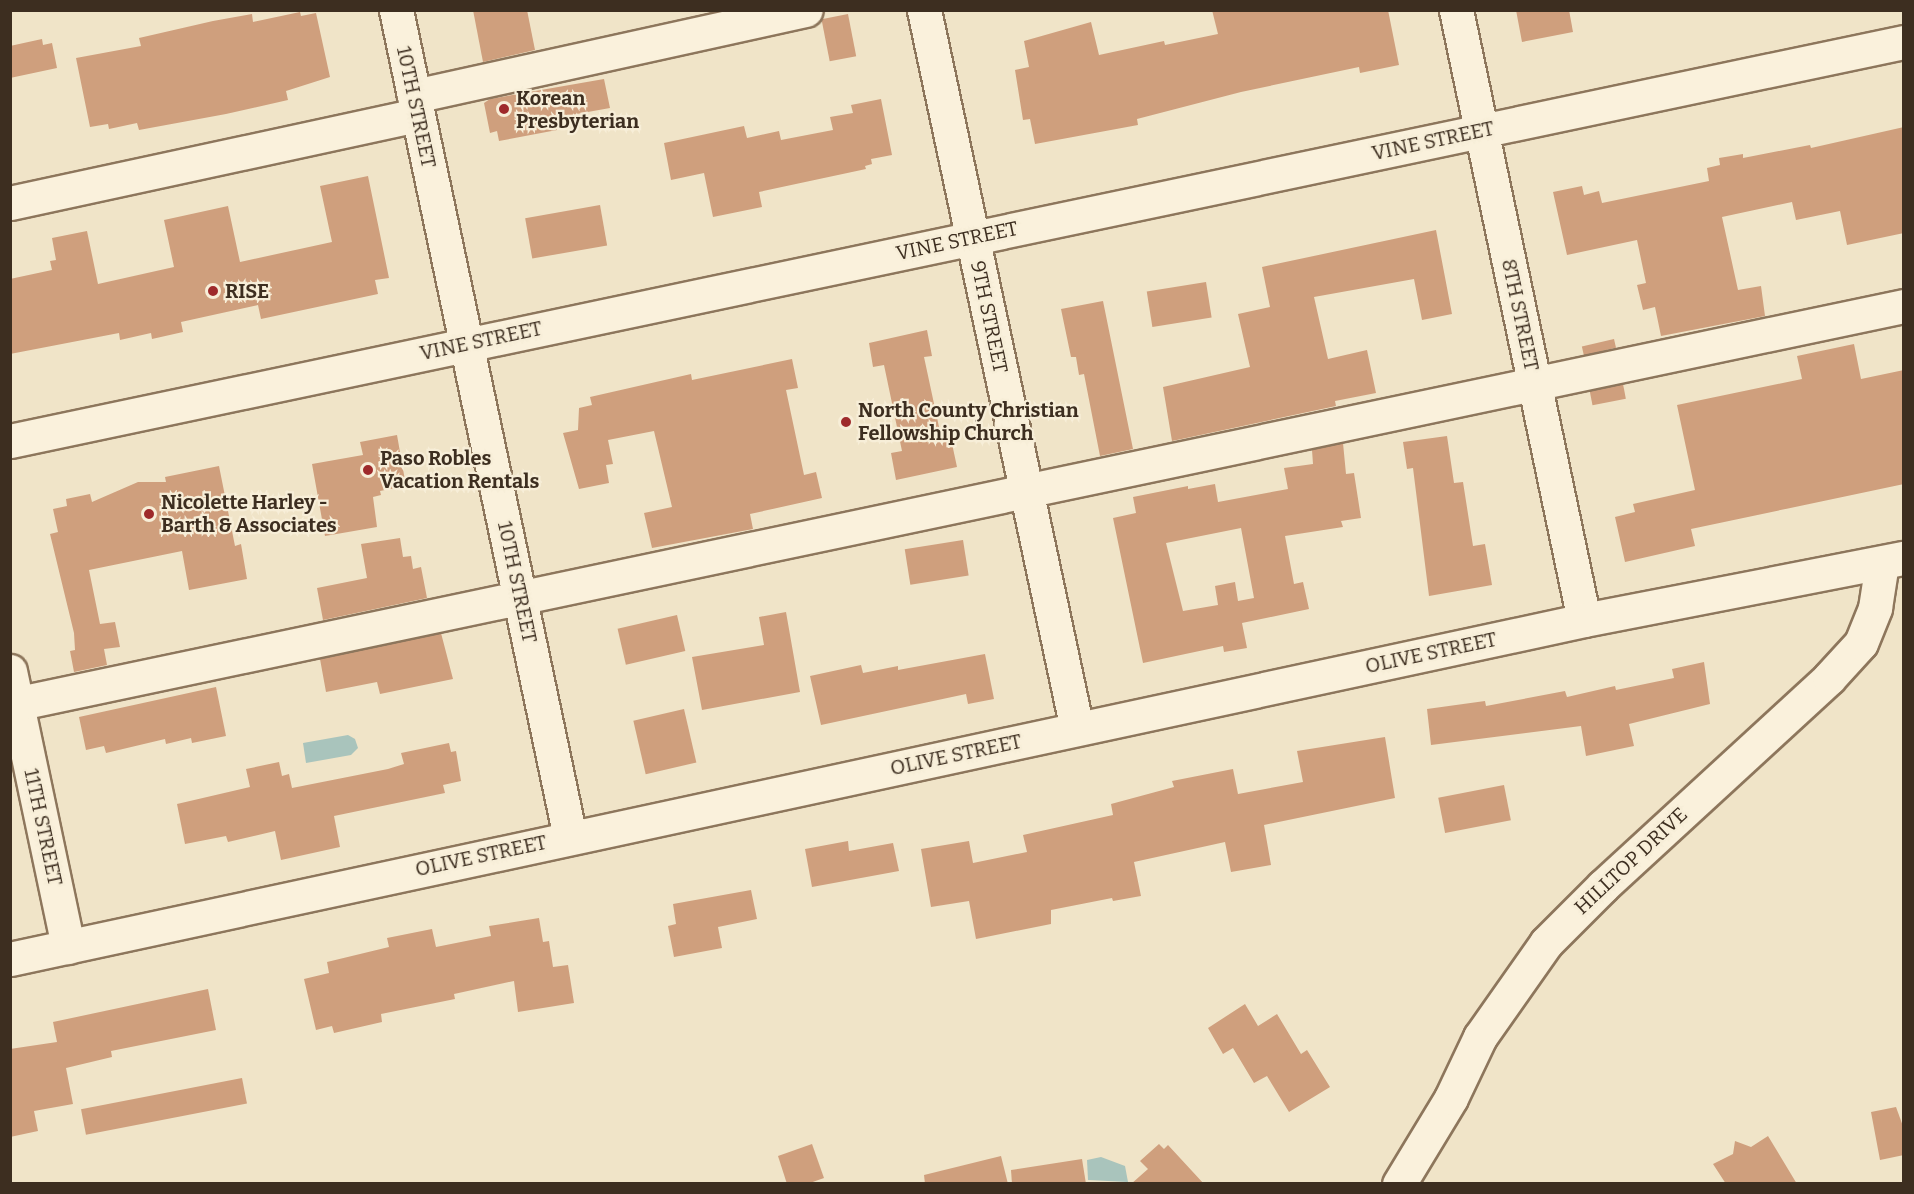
<!DOCTYPE html>
<style>
body{margin:0}
#map{position:relative;width:1914px;height:1194px;overflow:hidden;background:#f0e4c8;font-family:Bitter,serif}
div>[style]{position:absolute}
.water>*{inset:0;background:#a9c4bc}
.building>*{inset:0;background:#cf9f7d;transform-origin:0 0}
.roads{filter:drop-shadow(2px 0 #8d765c) drop-shadow(-2px 0 #8d765c) drop-shadow(0 2px #8d765c) drop-shadow(0 -2px #8d765c)}
.minor>*{height:33px;margin:-16.5px;padding:0 16.5px;transform-origin:16.5px;border-radius:16.5px;background:#faf1dc}
.dots>*{width:16px;height:16px;translate:-50% -50%;box-sizing:border-box;border:3px solid #f7eed8;border-radius:50%}
span{translate:-50% -50%;white-space:nowrap;text-align:center;line-height:1.15;-webkit-text-stroke:4.5px #f7eed8;paint-order:stroke}
.poi-label{font-size:20px;color:#3d2e20;font-weight:700}
.left{translate:0 -50%;text-align:left}
.street-label{font-size:20px;color:#3d2e20}
.frame{position:absolute;inset:0;border:12px solid #3d2e20;pointer-events:none}
</style>
<div id="map">
<div class="water">
<div style="clip-path:polygon(348px 735px,355px 739px,358px 748px,351px 755px,306px 763px,303px 743px)"></div>
<div style="clip-path:polygon(1101px 1157px,1125px 1166px,1128px 1182px,1088px 1180px,1087px 1160px)"></div>
</div>
<div class="building">
<div style="clip-path:polygon(473px 10px,527px 10px,535px 50px,483px 62px)"></div>
<div style="clip-path:polygon(1212px 10px,1388px 10px,1399px 65px,1360px 73px,1359px 67px,1241px 92px,1137px 119px,1138px 125px,1035px 144px,1030px 119px,1023px 120px,1015px 70px,1029px 67px,1024px 41px,1091px 22px,1099px 55px,1164px 41px,1165px 45px,1218px 34px)"></div>
<div style="clip-path:polygon(1516px 10px,1569px 10px,1573px 32px,1522px 42px)"></div>
<div style="clip-path:polygon(300px 12px,301px 16px,316px 13px,330px 77px,286px 91px,288px 100px,226px 114px,139px 130px,137px 123px,109px 129px,108px 124px,90px 127px,76px 58px,141px 46px,139px 38px,213px 21px,252px 14px,253px 22px)"></div>
<div style="left:848px;top:14px;width:43px;height:27px;rotate:79deg"></div>
<div style="clip-path:polygon(42px 39px,43px 45px,52px 43px,57px 68px,10px 78px,10px 46px)"></div>
<div style="clip-path:polygon(604px 79px,610px 108px,571px 115px,572px 119px,555px 122px,557px 130px,499px 141px,497px 131px,490px 133px,484px 103px,490px 99px)"></div>
<div style="clip-path:polygon(881px 99px,892px 155px,871px 159px,872px 164px,865px 166px,866px 169px,759px 192px,762px 207px,713px 217px,704px 173px,671px 180px,664px 143px,744px 126px,747px 138px,779px 131px,781px 140px,833px 130px,830px 117px,853px 113px,851px 105px)"></div>
<div style="clip-path:polygon(1904px 127px,1904px 233px,1847px 245px,1840px 211px,1796px 220px,1792px 202px,1722px 217px,1738px 290px,1761px 286px,1765px 316px,1661px 336px,1655px 307px,1643px 310px,1637px 285px,1646px 283px,1637px 240px,1567px 255px,1553px 192px,1582px 186px,1584px 195px,1599px 191px,1602px 203px,1709px 181px,1707px 168px,1720px 165px,1719px 158px,1743px 154px,1743px 158px,1810px 145px,1811px 148px)"></div>
<div style="clip-path:polygon(368px 176px,389px 278px,375px 280px,378px 294px,261px 319px,258px 305px,181px 322px,183px 332px,152px 339px,151px 333px,120px 340px,119px 333px,10px 354px,10px 279px,52px 270px,50px 261px,56px 260px,52px 238px,87px 231px,98px 284px,174px 267px,164px 220px,228px 206px,240px 262px,332px 242px,320px 186px)"></div>
<div style="left:600px;top:205px;width:41px;height:76px;rotate:80deg"></div>
<div style="clip-path:polygon(1436px 230px,1452px 314px,1422px 320px,1414px 279px,1314px 297px,1328px 359px,1367px 350px,1376px 393px,1335px 401px,1336px 406px,1172px 441px,1163px 387px,1250px 367px,1238px 314px,1270px 307px,1262px 267px)"></div>
<div style="left:1206px;top:282px;width:36px;height:60px;rotate:81deg"></div>
<div style="clip-path:polygon(1103px 301px,1133px 449px,1100px 456px,1084px 374px,1079px 375px,1076px 357px,1071px 357px,1061px 309px)"></div>
<div style="clip-path:polygon(927px 330px,932px 356px,924px 357px,942px 441px,951px 439px,957px 467px,896px 480px,891px 453px,902px 451px,884px 365px,873px 367px,869px 343px)"></div>
<div style="left:1614px;top:339px;width:9px;height:33px;rotate:77deg"></div>
<div style="clip-path:polygon(1854px 344px,1861px 379px,1904px 370px,1904px 484px,1691px 529px,1695px 546px,1625px 562px,1615px 517px,1635px 512px,1633px 504px,1695px 490px,1677px 405px,1802px 379px,1797px 356px)"></div>
<div style="clip-path:polygon(792px 359px,798px 388px,786px 390px,804px 475px,816px 472px,822px 498px,750px 514px,753px 529px,652px 548px,644px 513px,672px 507px,654px 431px,608px 440px,613px 464px,606px 465px,609px 483px,579px 489px,563px 433px,578px 430px,579px 408px,592px 405px,590px 397px,691px 374px,692px 380px)"></div>
<div style="left:1623px;top:384px;width:15px;height:34px;rotate:79deg"></div>
<div style="clip-path:polygon(397px 435px,406px 486px,380px 491px,381px 495px,373px 497px,377px 527px,325px 536px,312px 464px,363px 455px,360px 442px)"></div>
<div style="clip-path:polygon(1447px 436px,1454px 483px,1463px 482px,1473px 546px,1485px 544px,1492px 585px,1429px 596px,1413px 468px,1407px 469px,1403px 442px)"></div>
<div style="clip-path:polygon(evenodd,1343px 443px,1346px 474px,1354px 473px,1361px 518px,1341px 521px,1343px 527px,1285px 536px,1294px 584px,1303px 582px,1309px 609px,1242px 623px,1247px 648px,1224px 652px,1223px 646px,1143px 663px,1113px 518px,1136px 513px,1133px 497px,1188px 486px,1188px 489px,1215px 484px,1218px 502px,1288px 489px,1284px 468px,1313px 464px,1312px 450px,1343px 443px,1241px 528px,1254px 598px,1238px 601px,1235px 582px,1215px 586px,1218px 605px,1183px 611px,1166px 543px,1241px 528px)"></div>
<div style="clip-path:polygon(219px 466px,235px 546px,241px 544px,247px 579px,189px 590px,182px 551px,89px 570px,100px 624px,115px 622px,120px 647px,104px 649px,107px 665px,74px 672px,70px 651px,75px 650px,74px 633px,50px 534px,58px 532px,53px 509px,67px 506px,66px 499px,90px 494px,92px 502px,138px 482px,166px 482px,165px 477px)"></div>
<div style="clip-path:polygon(400px 538px,403px 557px,411px 556px,413px 569px,421px 567px,427px 598px,323px 620px,317px 588px,367px 578px,361px 544px)"></div>
<div style="left:963px;top:540px;width:36px;height:59px;rotate:81deg"></div>
<div style="clip-path:polygon(786px 612px,800px 692px,702px 710px,692px 657px,764px 645px,759px 617px)"></div>
<div style="left:677px;top:615px;width:37px;height:61px;rotate:77deg"></div>
<div style="clip-path:polygon(441px 633px,453px 679px,380px 694px,377px 682px,326px 692px,320px 659px)"></div>
<div style="clip-path:polygon(985px 654px,994px 699px,968px 704px,966px 694px,821px 725px,810px 676px,861px 665px,863px 673px,898px 666px,898px 670px)"></div>
<div style="clip-path:polygon(1704px 662px,1710px 704px,1629px 724px,1634px 746px,1586px 756px,1581px 726px,1431px 745px,1427px 709px,1485px 701px,1486px 706px,1565px 691px,1567px 697px,1615px 686px,1616px 690px,1674px 678px,1672px 669px)"></div>
<div style="clip-path:polygon(216px 687px,226px 736px,192px 743px,191px 738px,166px 744px,165px 739px,106px 753px,104px 746px,86px 750px,79px 717px)"></div>
<div style="left:684px;top:709px;width:55px;height:52px;rotate:77deg"></div>
<div style="clip-path:polygon(1385px 737px,1395px 798px,1264px 825px,1271px 865px,1231px 872px,1225px 842px,1134px 862px,1141px 896px,1113px 901px,1112px 898px,1051px 910px,1051px 924px,976px 939px,969px 901px,931px 907px,921px 849px,969px 841px,973px 863px,1027px 852px,1023px 835px,1113px 815px,1111px 804px,1174px 787px,1172px 781px,1233px 769px,1238px 794px,1303px 782px,1297px 751px)"></div>
<div style="clip-path:polygon(449px 743px,451px 752px,456px 751px,461px 781px,443px 785px,445px 793px,334px 816px,340px 847px,281px 860px,275px 831px,228px 842px,226px 836px,185px 844px,177px 804px,250px 787px,246px 769px,279px 762px,282px 776px,289px 774px,292px 788px,388px 769px,404px 764px,401px 753px)"></div>
<div style="left:1504px;top:785px;width:36px;height:67px;rotate:79deg"></div>
<div style="clip-path:polygon(848px 841px,849px 851px,893px 843px,899px 871px,812px 887px,805px 849px)"></div>
<div style="clip-path:polygon(751px 890px,757px 919px,718px 927px,722px 948px,674px 957px,668px 926px,676px 924px,673px 904px)"></div>
<div style="clip-path:polygon(539px 918px,543px 942px,549px 941px,553px 967px,568px 965px,574px 1003px,518px 1012px,514px 981px,454px 994px,455px 999px,381px 1014px,382px 1022px,334px 1033px,332px 1026px,316px 1030px,304px 979px,329px 973px,327px 962px,389px 947px,387px 938px,432px 929px,436px 947px,491px 936px,489px 926px)"></div>
<div style="clip-path:polygon(208px 989px,216px 1030px,111px 1051px,112px 1057px,66px 1068px,73px 1104px,34px 1111px,38px 1131px,10px 1137px,10px 1049px,57px 1042px,53px 1022px)"></div>
<div style="clip-path:polygon(1245px 1004px,1258px 1026px,1277px 1014px,1301px 1054px,1307px 1050px,1330px 1087px,1289px 1112px,1267px 1076px,1254px 1083px,1233px 1048px,1223px 1054px,1208px 1028px)"></div>
<div style="left:242px;top:1078px;width:26px;height:164px;rotate:79deg"></div>
<div style="clip-path:polygon(1896px 1107px,1904px 1129px,1904px 1155px,1880px 1160px,1871px 1112px)"></div>
<div style="clip-path:polygon(1768px 1136px,1797px 1184px,1726px 1184px,1713px 1164px,1733px 1154px,1735px 1141px,1751px 1147px)"></div>
<div style="clip-path:polygon(812px 1144px,824px 1178px,807px 1184px,787px 1184px,778px 1156px)"></div>
<div style="clip-path:polygon(1159px 1144px,1164px 1149px,1168px 1145px,1204px 1184px,1131px 1184px,1148px 1169px,1140px 1161px)"></div>
<div style="clip-path:polygon(1001px 1156px,1008px 1184px,925px 1184px,924px 1175px)"></div>
<div style="clip-path:polygon(1082px 1159px,1086px 1184px,1012px 1184px,1011px 1170px)"></div>
</div>
<div class="roads">
<div class="minor">
<div style="left:396px;top:10px;width:845px;rotate:78.12deg"></div>
<div style="left:924px;top:10px;width:735px;rotate:77.99deg"></div>
<div style="left:1456px;top:10px;width:623px;rotate:78.15deg"></div>
<div style="left:414px;top:96px;width:401px;rotate:-12.4deg"></div>
<div style="left:10px;top:203px;width:416px;rotate:-12.2deg"></div>
<div style="left:10px;top:441px;width:1936px;rotate:-11.9deg"></div>
<div style="left:10px;top:671px;width:282px;rotate:78.1deg"></div>
<div style="left:10px;top:705px;width:1936px;rotate:-11.9deg"></div>
<div style="left:10px;top:959px;width:1610px;rotate:-12.15deg"></div>
<div style="left:1584px;top:620px;width:326px;rotate:-11deg"></div>
<div style="left:1399px;top:1184px;width:100px;rotate:-58.8deg"></div>
<div style="left:1451px;top:1098px;width:68px;rotate:-64.6deg"></div>
<div style="left:1480px;top:1037px;width:115px;rotate:-54.9deg"></div>
<div style="left:1546px;top:943px;width:81px;rotate:-45deg"></div>
<div style="left:1603px;top:886px;width:307px;rotate:-42.6deg"></div>
<div style="left:1829px;top:678px;width:47px;rotate:-47.6deg"></div>
<div style="left:1861px;top:643px;width:38px;rotate:-68deg"></div>
<div style="left:1875px;top:608px;width:46px;rotate:-81.2deg"></div>
</div>
</div>
<div class="dots">
<div style="left:504px;top:109px;background:#9e2a2b"></div>
<div style="left:213px;top:291px;background:#9e2a2b"></div>
<div style="left:846px;top:422px;background:#9e2a2b"></div>
<div style="left:368px;top:470px;background:#9e2a2b"></div>
<div style="left:149px;top:514px;background:#9e2a2b"></div>
</div>
<div class="poi-label">
<span class="left" style="left:516px;top:110px">Korean<br>Presbyterian</span>
<span class="left" style="left:225px;top:291px">RISE</span>
<span class="left" style="left:858px;top:422px">North County Christian<br>Fellowship Church</span>
<span class="left" style="left:380px;top:470px">Paso Robles<br>Vacation Rentals</span>
<span class="left" style="left:161px;top:514px">Nicolette Harley -<br>Barth &amp; Associates</span>
</div>
<div class="street-label">
<span style="left:416px;top:107px;rotate:78deg">10TH STREET</span>
<span style="left:1433px;top:141px;rotate:-12deg">VINE STREET</span>
<span style="left:957px;top:241px;rotate:-12deg">VINE STREET</span>
<span style="left:1520px;top:315px;rotate:78deg">8TH STREET</span>
<span style="left:989px;top:317px;rotate:78deg">9TH STREET</span>
<span style="left:481px;top:341px;rotate:-12deg">VINE STREET</span>
<span style="left:517px;top:582px;rotate:78deg">10TH STREET</span>
<span style="left:1431px;top:653px;rotate:-12deg">OLIVE STREET</span>
<span style="left:956px;top:755px;rotate:-12deg">OLIVE STREET</span>
<span style="left:43px;top:827px;rotate:78deg">11TH STREET</span>
<span style="left:481px;top:856px;rotate:-12deg">OLIVE STREET</span>
<span style="left:1631px;top:861px;rotate:-43deg">HILLTOP DRIVE</span>
</div>
<div class="frame"></div>
</div>
